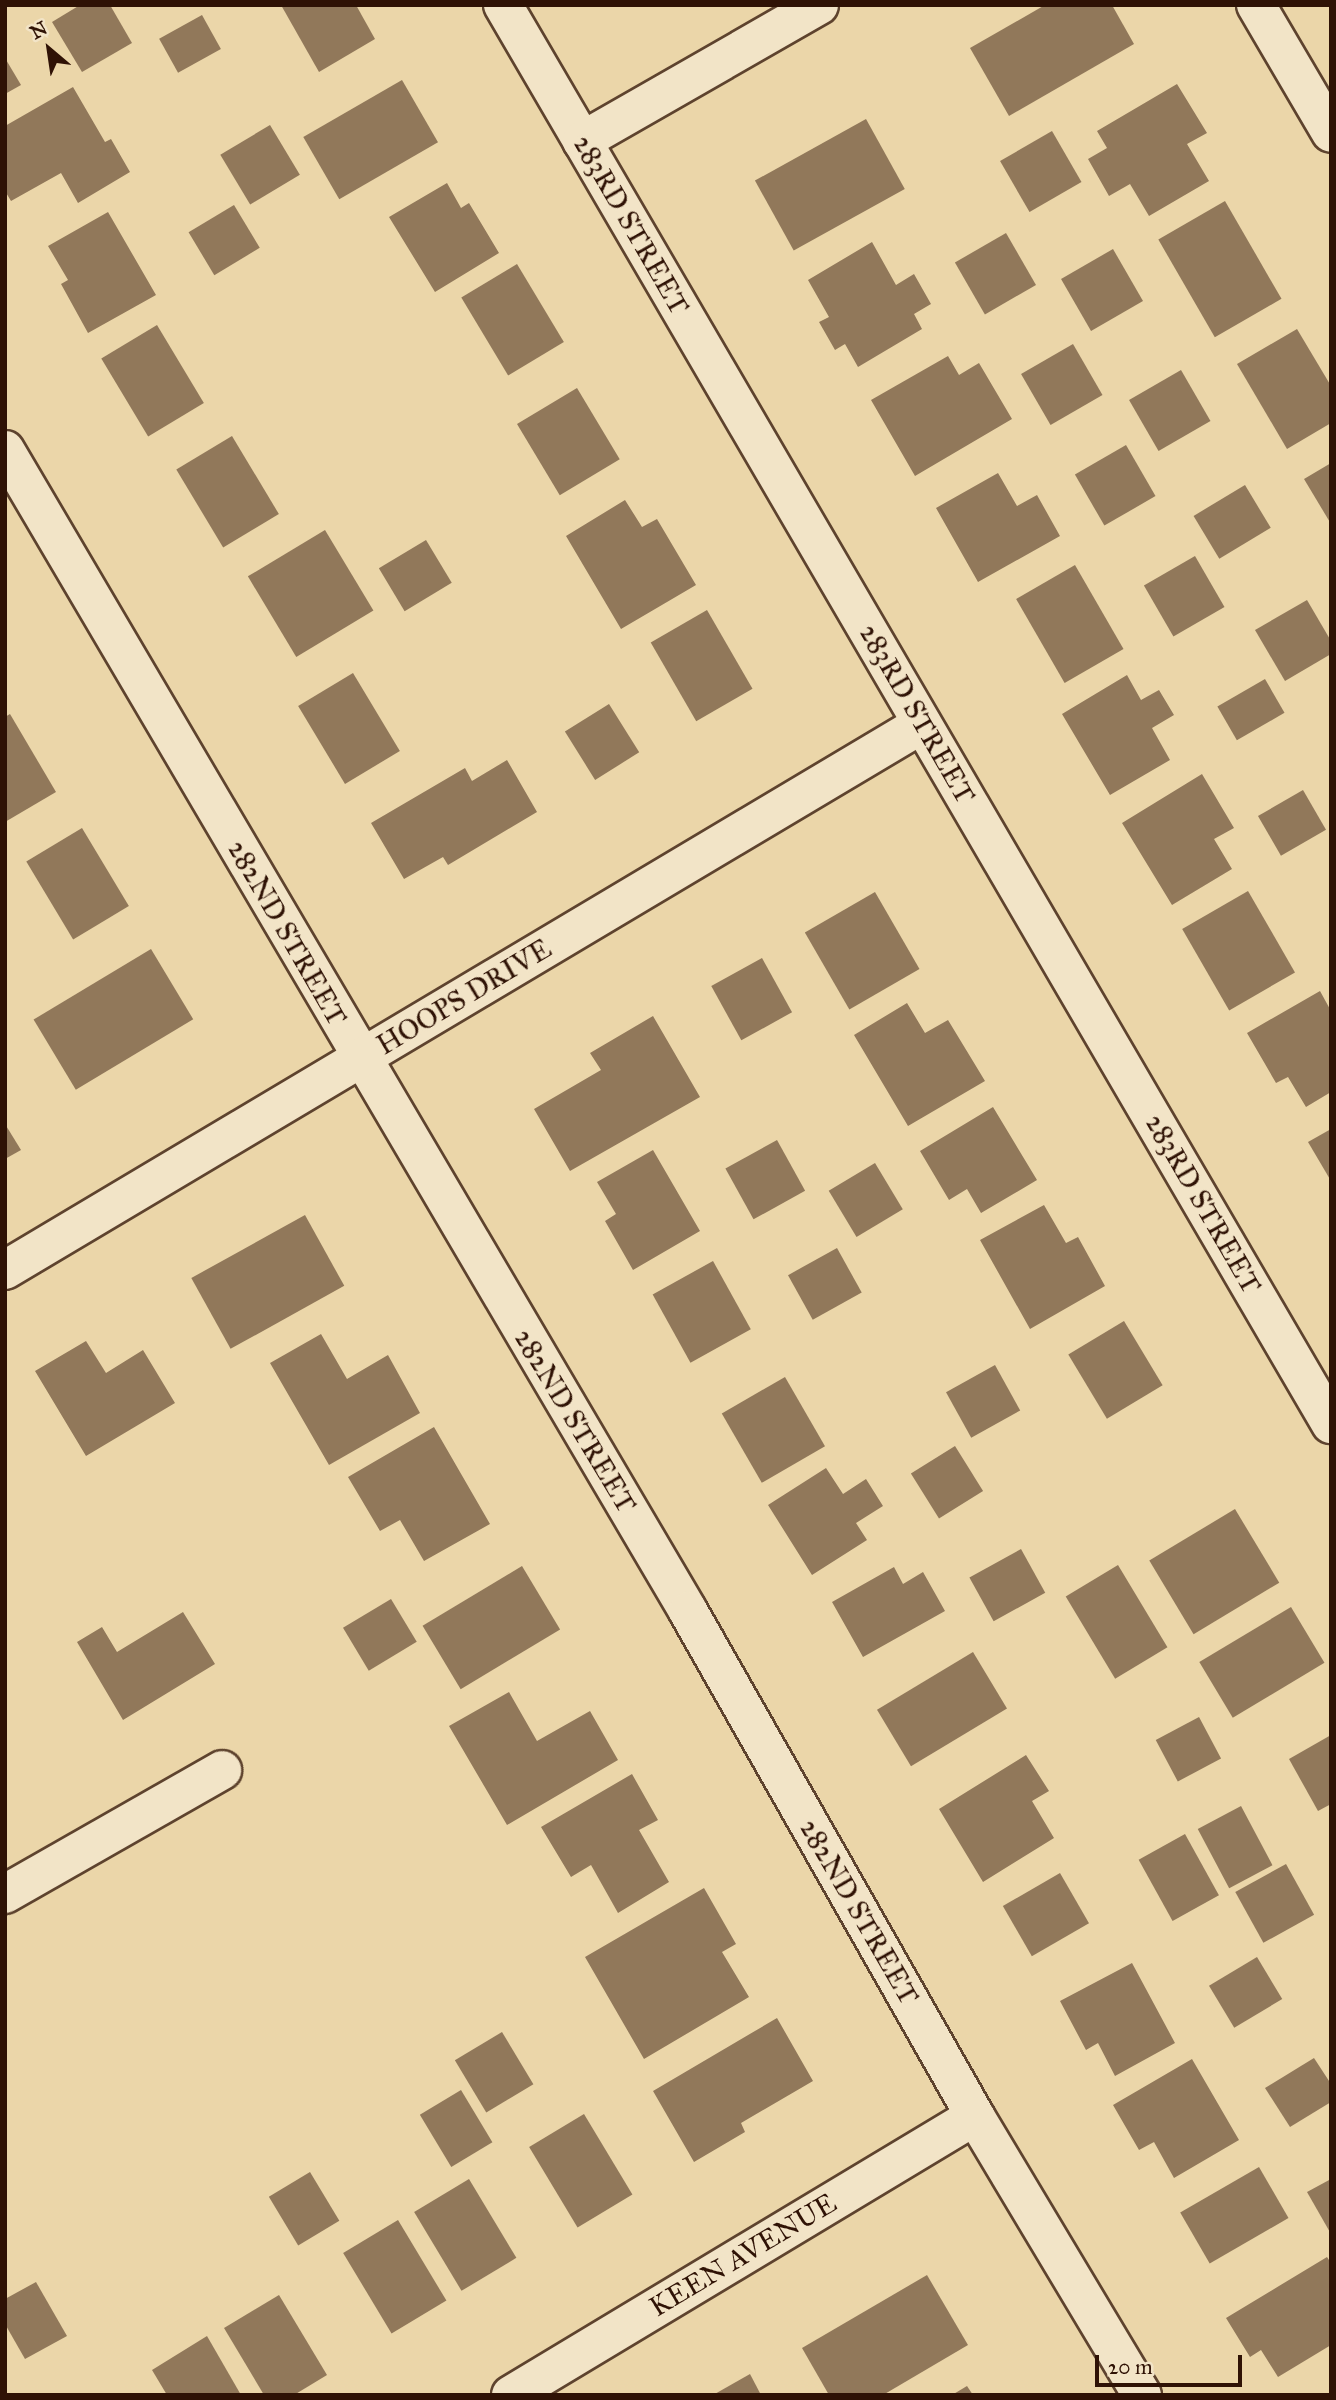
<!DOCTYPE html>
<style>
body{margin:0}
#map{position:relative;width:1336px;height:2400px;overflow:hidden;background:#ebd6a9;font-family:"IM FELL Great Primer",serif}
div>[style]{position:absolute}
.building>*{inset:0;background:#91785a;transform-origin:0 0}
.roads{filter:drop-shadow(2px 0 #5e432e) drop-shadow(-2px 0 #5e432e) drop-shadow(0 2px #5e432e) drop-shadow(0 -2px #5e432e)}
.minor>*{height:38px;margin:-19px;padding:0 19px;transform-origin:19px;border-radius:19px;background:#f2e4c7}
span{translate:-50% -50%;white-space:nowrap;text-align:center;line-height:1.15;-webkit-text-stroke:5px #f2e4c7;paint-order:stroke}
.street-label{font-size:28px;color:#2f1205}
.frame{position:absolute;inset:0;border:7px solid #2f1205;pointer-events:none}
.north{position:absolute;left:14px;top:14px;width:70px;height:70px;-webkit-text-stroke:5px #f2e4c7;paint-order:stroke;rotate:331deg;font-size:19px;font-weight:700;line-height:28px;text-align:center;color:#2f1205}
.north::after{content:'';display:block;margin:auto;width:24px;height:32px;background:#2f1205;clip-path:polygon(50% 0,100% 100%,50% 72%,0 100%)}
.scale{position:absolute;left:1095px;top:2355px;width:147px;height:32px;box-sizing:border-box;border:4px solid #2f1205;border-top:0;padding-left:9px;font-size:21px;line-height:24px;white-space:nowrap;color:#2f1205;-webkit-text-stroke:5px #f2e4c7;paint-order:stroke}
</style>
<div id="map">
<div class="building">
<div style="clip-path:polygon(80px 5px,110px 5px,132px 43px,82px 72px,52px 22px)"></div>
<div style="clip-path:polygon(281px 5px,356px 5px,375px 39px,319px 72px)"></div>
<div style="clip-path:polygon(1045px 5px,1112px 5px,1134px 44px,1009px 116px,970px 48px)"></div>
<div style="left:202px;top:15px;width:39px;height:49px;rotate:61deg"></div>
<div style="clip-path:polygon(5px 58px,21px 85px,5px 94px)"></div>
<div style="left:402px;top:80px;width:72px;height:114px;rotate:60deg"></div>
<div style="clip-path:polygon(1177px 84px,1207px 133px,1187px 144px,1209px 181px,1149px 216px,1130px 184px,1109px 196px,1088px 159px,1107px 148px,1097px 131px)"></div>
<div style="clip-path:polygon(73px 87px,105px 142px,111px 139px,130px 172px,78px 203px,61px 173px,11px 201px,5px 191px,5px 126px)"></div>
<div style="left:866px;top:119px;width:80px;height:127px;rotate:61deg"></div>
<div style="left:270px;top:125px;width:58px;height:58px;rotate:59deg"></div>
<div style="left:1052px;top:131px;width:59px;height:60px;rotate:60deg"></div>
<div style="clip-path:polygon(447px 183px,461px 208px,469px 203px,499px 253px,435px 292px,389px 217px)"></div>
<div style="left:1225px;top:201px;width:113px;height:77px;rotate:60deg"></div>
<div style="left:234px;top:205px;width:50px;height:53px;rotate:59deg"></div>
<div style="clip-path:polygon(108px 212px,156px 295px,88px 333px,61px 284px,68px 280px,48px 246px)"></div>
<div style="left:1006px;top:233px;width:60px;height:59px;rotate:60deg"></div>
<div style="clip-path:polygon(872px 242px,896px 285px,914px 274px,931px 304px,914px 314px,922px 329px,858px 367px,845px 344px,835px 350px,819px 322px,829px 317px,808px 280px)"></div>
<div style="left:1113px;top:249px;width:60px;height:60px;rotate:60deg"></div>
<div style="left:517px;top:264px;width:91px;height:65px;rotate:59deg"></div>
<div style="left:157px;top:325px;width:91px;height:65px;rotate:59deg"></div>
<div style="clip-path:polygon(1297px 329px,1331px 386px,1331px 423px,1287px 449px,1237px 364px)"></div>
<div style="left:1073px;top:344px;width:59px;height:60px;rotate:60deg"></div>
<div style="clip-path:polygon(948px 356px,959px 375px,979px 363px,1012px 419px,915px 476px,871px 400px)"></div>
<div style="left:1181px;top:370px;width:59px;height:60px;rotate:60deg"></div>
<div style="left:577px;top:388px;width:83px;height:70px;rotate:59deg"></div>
<div style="left:232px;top:436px;width:91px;height:65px;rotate:59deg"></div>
<div style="left:1126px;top:445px;width:59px;height:59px;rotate:60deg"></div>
<div style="clip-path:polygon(1331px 463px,1331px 524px,1304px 479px)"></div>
<div style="clip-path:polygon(998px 473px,1017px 506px,1037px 495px,1060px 536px,978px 582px,936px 508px)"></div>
<div style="left:1245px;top:485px;width:50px;height:60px;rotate:59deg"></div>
<div style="clip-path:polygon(625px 500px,642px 527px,657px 519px,696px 585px,621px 629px,566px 536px)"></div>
<div style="left:325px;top:530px;width:94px;height:90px;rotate:59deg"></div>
<div style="left:426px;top:540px;width:50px;height:55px;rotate:59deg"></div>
<div style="left:1195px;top:556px;width:59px;height:59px;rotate:60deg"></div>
<div style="left:1075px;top:565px;width:97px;height:68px;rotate:60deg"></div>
<div style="clip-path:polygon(1307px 600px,1331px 641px,1331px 654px,1285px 681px,1255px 630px)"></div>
<div style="left:707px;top:610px;width:91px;height:65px;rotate:60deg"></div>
<div style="left:353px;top:673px;width:91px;height:64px;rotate:59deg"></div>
<div style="clip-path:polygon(1127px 675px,1141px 700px,1159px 690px,1174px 715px,1152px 728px,1170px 760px,1110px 795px,1062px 714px)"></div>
<div style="left:1265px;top:679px;width:39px;height:55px;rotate:60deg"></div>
<div style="left:609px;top:704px;width:57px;height:52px;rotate:58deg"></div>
<div style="clip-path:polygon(10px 714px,56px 792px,5px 822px,5px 717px)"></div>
<div style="clip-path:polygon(507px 760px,537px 812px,448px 865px,443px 857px,404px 879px,371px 823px,465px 768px,472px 781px)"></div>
<div style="clip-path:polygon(1202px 774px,1234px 828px,1214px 839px,1232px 869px,1172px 905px,1122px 823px)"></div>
<div style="left:1303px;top:790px;width:46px;height:52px;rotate:60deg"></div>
<div style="left:82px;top:828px;width:91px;height:65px;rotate:59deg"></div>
<div style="left:1248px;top:891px;width:94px;height:76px;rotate:60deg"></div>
<div style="left:875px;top:892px;width:89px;height:81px;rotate:60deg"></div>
<div style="left:151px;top:949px;width:82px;height:137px;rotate:59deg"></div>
<div style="left:762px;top:958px;width:62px;height:58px;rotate:61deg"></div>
<div style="clip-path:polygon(1320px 991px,1331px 1011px,1331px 1092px,1306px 1107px,1288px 1077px,1276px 1083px,1247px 1033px)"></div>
<div style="clip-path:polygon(907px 1003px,925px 1033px,948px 1020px,985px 1081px,908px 1126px,854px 1035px)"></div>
<div style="clip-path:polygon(653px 1016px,700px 1097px,570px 1171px,534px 1109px,601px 1070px,590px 1053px)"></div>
<div style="clip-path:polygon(993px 1107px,1037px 1180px,981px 1213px,967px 1189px,949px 1200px,920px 1151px)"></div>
<div style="clip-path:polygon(5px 1124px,21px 1150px,5px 1159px)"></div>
<div style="clip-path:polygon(1331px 1129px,1331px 1181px,1308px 1142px)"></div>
<div style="left:777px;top:1140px;width:58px;height:59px;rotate:61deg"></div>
<div style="clip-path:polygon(653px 1150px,700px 1231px,633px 1270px,605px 1221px,616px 1214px,597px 1182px)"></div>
<div style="left:875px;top:1163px;width:54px;height:54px;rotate:59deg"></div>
<div style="clip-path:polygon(1044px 1205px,1066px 1243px,1078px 1237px,1105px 1286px,1030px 1329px,980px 1240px)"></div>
<div style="left:305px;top:1215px;width:81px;height:130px;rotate:61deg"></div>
<div style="left:837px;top:1248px;width:51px;height:56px;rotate:61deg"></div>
<div style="left:713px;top:1261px;width:78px;height:69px;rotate:61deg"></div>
<div style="left:1124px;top:1321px;width:75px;height:65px;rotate:59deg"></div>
<div style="clip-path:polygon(321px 1334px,347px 1379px,388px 1355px,420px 1413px,329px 1465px,270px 1363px)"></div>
<div style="clip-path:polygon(86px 1341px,106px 1373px,143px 1350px,175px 1403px,86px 1456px,35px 1371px)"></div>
<div style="left:995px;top:1365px;width:52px;height:56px;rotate:61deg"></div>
<div style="left:785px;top:1377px;width:80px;height:73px;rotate:60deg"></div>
<div style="clip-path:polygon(434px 1427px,490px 1524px,424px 1561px,400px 1520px,380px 1531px,348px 1477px)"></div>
<div style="left:955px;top:1446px;width:53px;height:52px;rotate:58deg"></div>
<div style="clip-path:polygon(826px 1468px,843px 1494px,866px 1479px,883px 1506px,856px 1523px,867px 1540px,812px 1575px,768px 1505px)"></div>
<div style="left:1235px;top:1509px;width:86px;height:100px;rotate:59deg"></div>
<div style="left:1021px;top:1549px;width:50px;height:59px;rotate:61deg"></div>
<div style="left:1118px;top:1565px;width:96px;height:61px;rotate:59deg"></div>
<div style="left:522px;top:1566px;width:74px;height:116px;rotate:59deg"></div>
<div style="clip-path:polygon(894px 1567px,903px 1584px,923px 1572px,945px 1611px,863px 1657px,832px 1602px)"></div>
<div style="left:391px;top:1599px;width:50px;height:56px;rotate:59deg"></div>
<div style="left:1291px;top:1607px;width:65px;height:107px;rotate:59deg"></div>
<div style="clip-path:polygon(183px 1612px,215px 1664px,123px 1720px,77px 1642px,102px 1627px,117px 1652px)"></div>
<div style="left:973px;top:1652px;width:66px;height:112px;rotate:59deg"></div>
<div style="clip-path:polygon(509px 1692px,537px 1741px,590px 1711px,618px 1760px,507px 1825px,449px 1726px)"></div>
<div style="left:1199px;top:1717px;width:47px;height:49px;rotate:62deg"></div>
<div style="clip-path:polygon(1331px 1735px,1331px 1804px,1318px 1811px,1289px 1759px)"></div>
<div style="clip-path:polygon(1026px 1755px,1049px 1791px,1032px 1801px,1054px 1838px,983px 1882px,939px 1809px)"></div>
<div style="clip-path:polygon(632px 1774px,658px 1820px,639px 1830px,669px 1882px,618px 1913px,591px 1865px,571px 1877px,541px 1827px)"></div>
<div style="left:1241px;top:1806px;width:67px;height:49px;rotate:62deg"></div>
<div style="left:1185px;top:1834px;width:70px;height:53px;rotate:61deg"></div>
<div style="left:1286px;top:1864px;width:58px;height:58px;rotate:61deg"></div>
<div style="left:1060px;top:1873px;width:58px;height:66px;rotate:60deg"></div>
<div style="clip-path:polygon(704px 1888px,736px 1944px,722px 1952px,749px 1997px,644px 2059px,585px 1957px)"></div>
<div style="left:1257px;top:1957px;width:49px;height:56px;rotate:59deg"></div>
<div style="clip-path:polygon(1132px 1963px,1175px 2043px,1115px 2076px,1098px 2043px,1086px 2050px,1060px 2001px)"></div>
<div style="clip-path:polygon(777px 2018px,813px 2081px,741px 2123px,745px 2132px,694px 2162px,653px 2091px)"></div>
<div style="left:502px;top:2032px;width:61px;height:55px;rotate:59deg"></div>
<div style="clip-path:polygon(1314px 2058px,1331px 2084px,1331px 2102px,1290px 2127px,1265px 2088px)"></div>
<div style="clip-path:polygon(1192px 2059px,1239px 2140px,1174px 2178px,1154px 2142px,1139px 2150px,1113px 2105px)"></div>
<div style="left:461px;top:2090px;width:61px;height:48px;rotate:59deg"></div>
<div style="left:584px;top:2114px;width:94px;height:64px;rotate:59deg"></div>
<div style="left:1259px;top:2167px;width:59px;height:91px;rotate:60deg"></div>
<div style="left:310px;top:2172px;width:57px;height:48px;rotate:59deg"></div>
<div style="left:469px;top:2179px;width:92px;height:64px;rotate:59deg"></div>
<div style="clip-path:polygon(1331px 2179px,1331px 2234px,1307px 2192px)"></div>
<div style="left:398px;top:2220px;width:94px;height:64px;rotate:59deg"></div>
<div style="clip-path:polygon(1327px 2257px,1331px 2263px,1331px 2345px,1278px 2377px,1261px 2350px,1250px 2357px,1226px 2318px)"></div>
<div style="clip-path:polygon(927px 2275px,968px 2345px,883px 2395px,829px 2395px,802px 2348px)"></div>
<div style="clip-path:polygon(36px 2282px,67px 2336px,25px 2359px,5px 2324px,5px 2299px)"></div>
<div style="clip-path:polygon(279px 2295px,327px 2375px,294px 2395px,264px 2395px,224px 2328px)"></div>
<div style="clip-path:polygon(207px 2336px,241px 2395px,167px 2395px,152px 2370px)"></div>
<div style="clip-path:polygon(750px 2374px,761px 2395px,713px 2395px)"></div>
<div style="clip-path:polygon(967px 2386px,973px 2395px,952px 2395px)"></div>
</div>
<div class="roads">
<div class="minor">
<div style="left:503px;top:5px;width:1643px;rotate:59.74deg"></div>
<div style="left:1256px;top:5px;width:148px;rotate:59.6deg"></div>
<div style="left:582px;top:141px;width:273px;rotate:-29.8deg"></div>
<div style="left:5px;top:450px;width:1347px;rotate:59.53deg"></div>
<div style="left:688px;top:1611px;width:581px;rotate:60.39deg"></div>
<div style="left:975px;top:2116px;width:325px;rotate:59.1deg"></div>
<div style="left:5px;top:1270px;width:1067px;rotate:-30.77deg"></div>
<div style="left:5px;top:1894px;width:250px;rotate:-29.7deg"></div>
<div style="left:511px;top:2395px;width:541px;rotate:-31.02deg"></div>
</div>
</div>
<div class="street-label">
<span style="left:631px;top:225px;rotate:60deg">283RD STREET</span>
<span style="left:917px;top:714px;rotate:60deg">283RD STREET</span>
<span style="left:287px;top:933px;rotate:60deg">282ND STREET</span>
<span style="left:464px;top:997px;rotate:-31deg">HOOPS DRIVE</span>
<span style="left:1203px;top:1204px;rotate:60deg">283RD STREET</span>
<span style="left:575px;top:1421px;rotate:59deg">282ND STREET</span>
<span style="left:859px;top:1912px;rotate:60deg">282ND STREET</span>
<span style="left:743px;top:2255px;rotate:-31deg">KEEN AVENUE</span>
</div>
<div class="frame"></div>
<div class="north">N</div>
<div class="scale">20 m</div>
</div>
